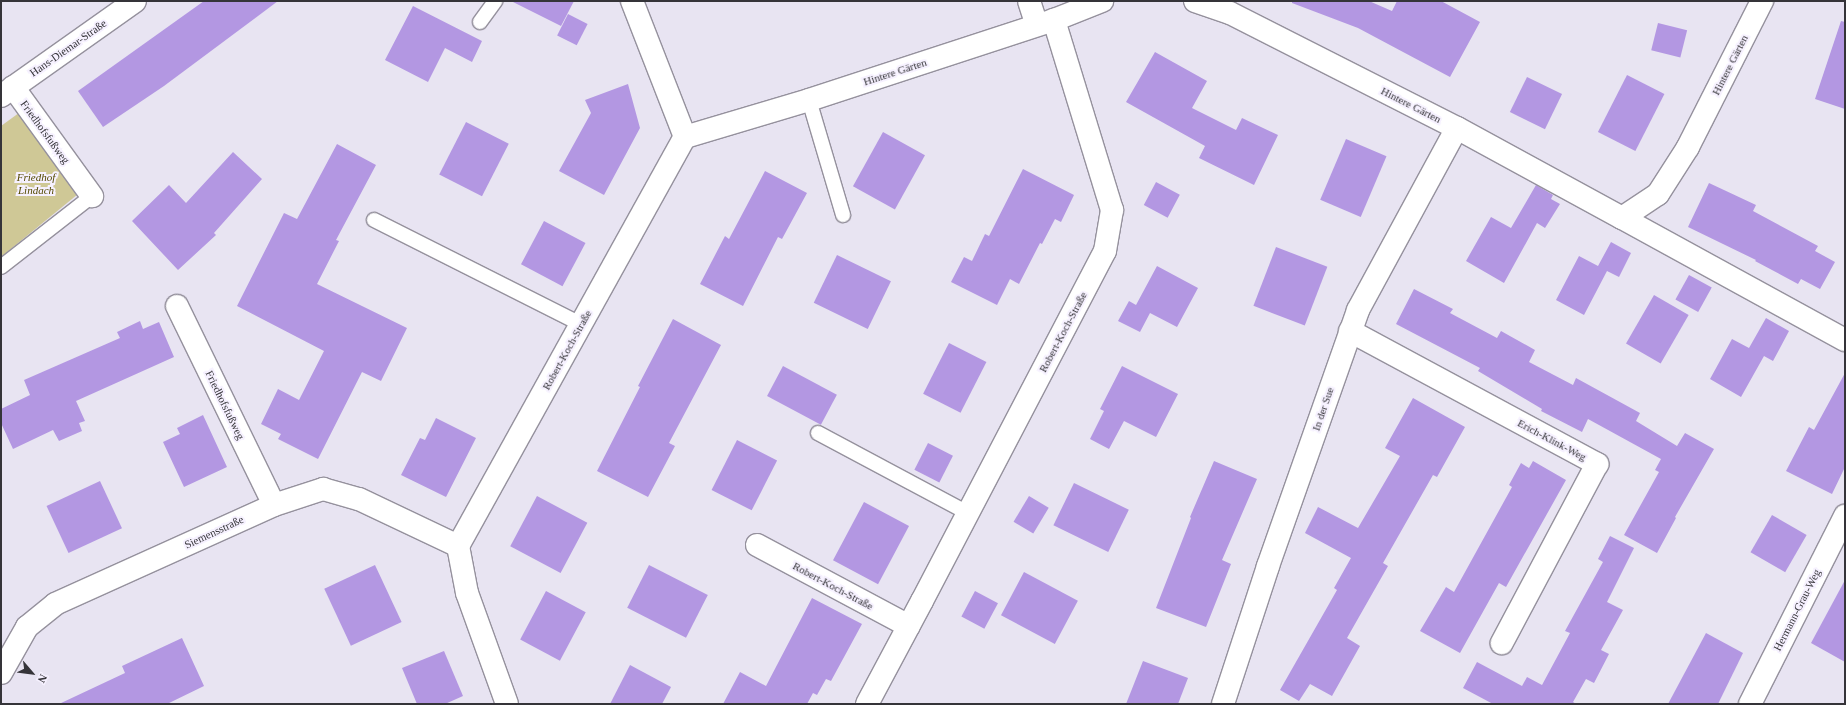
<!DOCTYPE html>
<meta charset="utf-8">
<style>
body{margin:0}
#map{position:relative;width:1846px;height:705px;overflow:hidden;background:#e8e4f2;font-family:Georgia,serif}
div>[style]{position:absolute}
.green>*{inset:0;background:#cfc896}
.building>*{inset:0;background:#b397e2;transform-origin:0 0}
.roads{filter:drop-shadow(1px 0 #95919d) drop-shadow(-1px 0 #95919d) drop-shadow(0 1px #95919d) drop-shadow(0 -1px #95919d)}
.lane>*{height:14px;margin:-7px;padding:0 7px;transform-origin:7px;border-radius:7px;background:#fff}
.street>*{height:22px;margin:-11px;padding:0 11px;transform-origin:11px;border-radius:11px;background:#fff}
span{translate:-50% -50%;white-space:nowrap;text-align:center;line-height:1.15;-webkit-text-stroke:4px #f6f1ff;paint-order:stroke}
.street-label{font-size:11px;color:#353439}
.park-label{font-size:11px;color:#534900;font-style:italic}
.frame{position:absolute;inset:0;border:2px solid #353439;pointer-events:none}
.north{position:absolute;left:12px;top:653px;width:40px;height:40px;-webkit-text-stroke:3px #f6f1ff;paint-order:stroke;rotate:118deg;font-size:11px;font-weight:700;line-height:16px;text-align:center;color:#353439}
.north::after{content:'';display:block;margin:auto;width:14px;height:18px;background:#353439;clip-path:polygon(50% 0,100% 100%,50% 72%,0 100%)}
</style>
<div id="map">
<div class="green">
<div style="clip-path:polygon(23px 110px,83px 190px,1px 257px,1px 126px)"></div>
</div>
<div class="building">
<div style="clip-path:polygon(204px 1px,278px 1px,164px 86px,103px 127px,78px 91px)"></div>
<div style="clip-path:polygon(511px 1px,574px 1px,561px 26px)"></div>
<div style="clip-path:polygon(1292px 1px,1369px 1px,1392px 11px,1397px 1px,1441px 1px,1480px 22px,1450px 77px,1358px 28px,1292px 3px)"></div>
<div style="clip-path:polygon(413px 6px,482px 41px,472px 62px,445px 48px,428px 82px,385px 60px)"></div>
<div style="left:568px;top:14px;width:22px;height:24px;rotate:27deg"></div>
<div style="clip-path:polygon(1841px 21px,1845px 22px,1845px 109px,1815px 99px)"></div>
<div style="left:1658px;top:23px;width:30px;height:28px;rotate:14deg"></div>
<div style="clip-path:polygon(1155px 52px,1207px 81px,1192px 108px,1236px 130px,1242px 118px,1278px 135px,1254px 185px,1199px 158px,1205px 146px,1126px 102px)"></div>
<div style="left:1627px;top:75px;width:42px;height:64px;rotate:27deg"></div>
<div style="left:1527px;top:77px;width:39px;height:39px;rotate:26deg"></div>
<div style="clip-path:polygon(628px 84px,640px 128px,604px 195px,559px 171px,591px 113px,585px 100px)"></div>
<div style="left:466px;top:122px;width:48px;height:59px;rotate:27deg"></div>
<div style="left:883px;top:132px;width:48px;height:62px;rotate:29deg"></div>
<div style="left:1346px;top:139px;width:44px;height:66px;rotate:23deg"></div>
<div style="clip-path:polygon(337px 144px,376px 165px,336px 240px,339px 241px,317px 284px,407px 328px,381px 381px,362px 372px,318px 459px,278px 439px,281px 434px,261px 424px,278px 389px,299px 400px,324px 351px,237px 306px,284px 213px,297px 219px)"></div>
<div style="clip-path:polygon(233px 152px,262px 179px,214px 233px,216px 235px,178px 270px,132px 221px,169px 185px,186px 203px)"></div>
<div style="clip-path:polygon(1023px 169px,1074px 195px,1061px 222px,1055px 219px,1042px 244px,1040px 243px,1019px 284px,1010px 279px,997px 305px,951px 282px,964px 257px,972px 261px,985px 234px,989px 236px)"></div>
<div style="clip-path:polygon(765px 171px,807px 193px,782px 239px,778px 237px,743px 306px,700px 284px,725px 236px,729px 239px)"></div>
<div style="left:1156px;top:182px;width:27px;height:26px;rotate:28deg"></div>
<div style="clip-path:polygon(1709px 183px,1756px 205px,1753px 211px,1818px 246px,1815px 251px,1835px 262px,1820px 289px,1801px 279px,1798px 284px,1755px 261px,1756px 260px,1688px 227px)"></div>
<div style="clip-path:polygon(1536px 185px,1553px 195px,1551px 199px,1560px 204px,1545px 228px,1537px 223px,1504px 283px,1466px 261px,1491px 217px,1511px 228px)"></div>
<div style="left:544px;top:221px;width:47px;height:49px;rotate:28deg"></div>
<div style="clip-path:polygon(1611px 242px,1631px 253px,1619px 277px,1607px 271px,1584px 315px,1556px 300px,1579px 256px,1598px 266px)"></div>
<div style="left:1276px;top:247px;width:55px;height:63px;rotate:21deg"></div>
<div style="left:837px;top:255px;width:60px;height:53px;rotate:26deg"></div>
<div style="clip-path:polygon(1157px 266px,1198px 288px,1177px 327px,1150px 313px,1140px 332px,1118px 321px,1129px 301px,1136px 305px)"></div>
<div style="left:1689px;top:275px;width:26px;height:28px;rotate:29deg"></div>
<div style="clip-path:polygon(1414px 289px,1453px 309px,1450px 313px,1497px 338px,1501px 331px,1535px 350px,1529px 362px,1573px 385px,1576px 378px,1640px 413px,1636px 421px,1677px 446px,1685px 433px,1714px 449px,1675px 517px,1676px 518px,1657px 553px,1624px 535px,1659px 472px,1655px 470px,1661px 459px,1588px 419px,1582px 432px,1541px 411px,1542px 409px,1478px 371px,1480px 368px,1396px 324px)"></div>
<div style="left:1654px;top:295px;width:40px;height:56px;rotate:30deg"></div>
<div style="clip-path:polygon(1766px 318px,1789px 331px,1773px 361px,1764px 356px,1741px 397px,1710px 379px,1732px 339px,1749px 348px)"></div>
<div style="clip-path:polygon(673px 319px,721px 345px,669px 443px,675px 446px,648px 497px,597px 471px,640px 387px,638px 386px)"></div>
<div style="clip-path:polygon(140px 321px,143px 329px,159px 322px,174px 357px,76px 401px,85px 421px,79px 423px,82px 431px,59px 441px,53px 430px,13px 449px,1px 423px,1px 409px,30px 395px,24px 380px,120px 338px,117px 332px)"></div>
<div style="left:949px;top:343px;width:42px;height:57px;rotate:27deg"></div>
<div style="left:783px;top:366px;width:61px;height:34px;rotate:28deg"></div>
<div style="clip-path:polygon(1122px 366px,1178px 394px,1156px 437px,1124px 421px,1109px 449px,1090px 439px,1104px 411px,1100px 409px)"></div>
<div style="clip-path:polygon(1845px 373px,1845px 467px,1832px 494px,1786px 471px,1809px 427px,1814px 430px)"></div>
<div style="clip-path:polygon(1413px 398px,1465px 427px,1437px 477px,1433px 475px,1383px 563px,1388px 566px,1347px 638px,1360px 646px,1332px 696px,1310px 684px,1299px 701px,1280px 690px,1337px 590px,1334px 588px,1351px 558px,1305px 533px,1318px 507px,1358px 528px,1400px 456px,1385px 448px)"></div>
<div style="clip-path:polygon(203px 415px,227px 467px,184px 487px,163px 442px,180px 434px,177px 428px)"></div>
<div style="clip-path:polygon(436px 418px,476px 438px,446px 497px,401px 475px,420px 438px,425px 440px)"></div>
<div style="left:737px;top:440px;width:45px;height:56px;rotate:27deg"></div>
<div style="left:928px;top:443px;width:28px;height:30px;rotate:27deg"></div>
<div style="clip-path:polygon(1214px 461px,1257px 479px,1222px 560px,1231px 564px,1206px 627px,1156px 608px,1191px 518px,1190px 517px)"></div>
<div style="clip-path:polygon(1533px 461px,1566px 480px,1506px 587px,1499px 583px,1460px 653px,1420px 631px,1446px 587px,1454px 592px,1512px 487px,1509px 485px,1521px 463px,1529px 468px)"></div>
<div style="left:100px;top:481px;width:52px;height:59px;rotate:65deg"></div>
<div style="left:1074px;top:483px;width:61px;height:47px;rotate:26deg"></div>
<div style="left:537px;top:496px;width:57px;height:57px;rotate:28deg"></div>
<div style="left:1029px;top:496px;width:23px;height:30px;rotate:31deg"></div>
<div style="left:864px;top:502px;width:51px;height:66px;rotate:28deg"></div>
<div style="left:1772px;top:515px;width:40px;height:43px;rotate:30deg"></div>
<div style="clip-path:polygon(1610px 536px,1634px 548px,1607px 602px,1623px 610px,1601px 650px,1609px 654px,1594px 683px,1586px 679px,1573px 702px,1576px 704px,1493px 704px,1463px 688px,1477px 662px,1522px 686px,1527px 677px,1542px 685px,1570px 633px,1565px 631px,1603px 562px,1598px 559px)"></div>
<div style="left:375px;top:565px;width:63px;height:56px;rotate:65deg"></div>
<div style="left:649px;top:565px;width:66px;height:48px;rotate:27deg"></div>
<div style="left:1024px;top:572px;width:61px;height:49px;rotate:28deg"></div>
<div style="clip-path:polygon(1845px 580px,1845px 662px,1811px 643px)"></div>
<div style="left:546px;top:591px;width:45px;height:55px;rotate:28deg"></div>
<div style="left:975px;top:591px;width:26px;height:29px;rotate:28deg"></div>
<div style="clip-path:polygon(812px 598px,862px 624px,831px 681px,826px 679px,817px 695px,813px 693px,807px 704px,723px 704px,740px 672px,766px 686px)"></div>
<div style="clip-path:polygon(1706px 633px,1743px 653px,1718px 704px,1668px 704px)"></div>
<div style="clip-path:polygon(182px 638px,204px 686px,167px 704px,59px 704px,125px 673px,122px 666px)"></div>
<div style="clip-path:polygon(444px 651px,463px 696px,445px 704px,417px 704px,402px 668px)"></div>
<div style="clip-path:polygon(1143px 661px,1188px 678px,1178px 704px,1126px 704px)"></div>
<div style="clip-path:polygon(630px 665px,671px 687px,662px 704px,610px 704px)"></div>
</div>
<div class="roads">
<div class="lane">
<div style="left:480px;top:22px;width:26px;rotate:-54deg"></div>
<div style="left:809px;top:100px;width:120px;rotate:73.5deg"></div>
<div style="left:374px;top:220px;width:232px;rotate:26.7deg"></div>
<div style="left:1px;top:267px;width:115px;rotate:-38deg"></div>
<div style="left:818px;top:433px;width:170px;rotate:28.1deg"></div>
</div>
<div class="street">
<div style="left:632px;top:1px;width:146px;rotate:68.7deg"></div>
<div style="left:1029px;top:1px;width:25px;rotate:72deg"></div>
<div style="left:1195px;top:1px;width:37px;rotate:19deg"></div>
<div style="left:1230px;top:13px;width:254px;rotate:26.9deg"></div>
<div style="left:1457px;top:128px;width:188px;rotate:28.6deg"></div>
<div style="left:1622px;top:218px;width:43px;rotate:-33.7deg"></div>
<div style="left:1658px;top:194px;width:56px;rotate:-57.4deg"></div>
<div style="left:1688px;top:147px;width:164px;rotate:-63.1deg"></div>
<div style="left:13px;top:87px;width:135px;rotate:54.1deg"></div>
<div style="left:1px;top:96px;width:164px;rotate:-35.3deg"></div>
<div style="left:685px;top:137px;width:129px;rotate:-16.6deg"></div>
<div style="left:809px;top:100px;width:258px;rotate:-18.1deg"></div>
<div style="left:1054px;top:20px;width:52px;rotate:-21.6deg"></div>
<div style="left:1622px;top:218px;width:254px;rotate:28.7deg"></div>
<div style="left:177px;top:306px;width:221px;rotate:64deg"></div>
<div style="left:1350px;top:331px;width:281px;rotate:28.3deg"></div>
<div style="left:1597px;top:464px;width:203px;rotate:118deg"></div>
<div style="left:757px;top:545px;width:172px;rotate:28.1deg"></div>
<div style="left:1px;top:673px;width:53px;rotate:-60.5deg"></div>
<div style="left:27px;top:627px;width:36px;rotate:-39deg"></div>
<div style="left:55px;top:604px;width:240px;rotate:-24.3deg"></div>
<div style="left:274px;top:505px;width:52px;rotate:-18.1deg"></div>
<div style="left:323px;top:489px;width:37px;rotate:16deg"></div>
<div style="left:359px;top:499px;width:110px;rotate:25.4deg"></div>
<div style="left:507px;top:704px;width:118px;rotate:-109.8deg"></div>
<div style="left:467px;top:593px;width:48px;rotate:-100.8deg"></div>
<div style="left:458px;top:546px;width:468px;rotate:-61deg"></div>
<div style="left:867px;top:704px;width:117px;rotate:-61.9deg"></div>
<div style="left:922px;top:601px;width:395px;rotate:-62.4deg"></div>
<div style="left:1105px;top:251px;width:42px;rotate:-80.3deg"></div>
<div style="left:1112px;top:210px;width:199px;rotate:-107deg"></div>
<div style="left:1223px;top:704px;width:145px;rotate:-71.9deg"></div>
<div style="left:1268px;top:566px;width:271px;rotate:-70.6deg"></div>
<div style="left:1358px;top:310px;width:207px;rotate:-61.5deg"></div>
<div style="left:1750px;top:704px;width:211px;rotate:-63.2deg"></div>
</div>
</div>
<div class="street-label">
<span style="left:68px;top:48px;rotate:-35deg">Hans-Diemar-Straße</span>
<span style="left:1730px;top:65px;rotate:-63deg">Hintere Gärten</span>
<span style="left:895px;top:72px;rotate:-18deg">Hintere Gärten</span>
<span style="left:1411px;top:105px;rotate:27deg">Hintere Gärten</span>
<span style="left:45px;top:132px;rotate:54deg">Friedhofsfußweg</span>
<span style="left:1063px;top:332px;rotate:-62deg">Robert-Koch-Straße</span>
<span style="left:567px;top:350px;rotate:-61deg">Robert-Koch-Straße</span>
<span style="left:225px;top:405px;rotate:64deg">Friedhofsfußweg</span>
<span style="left:1323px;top:409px;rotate:-71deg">In der Sue</span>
<span style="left:1552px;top:440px;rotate:28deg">Erich-Klink-Weg</span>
<span style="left:214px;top:532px;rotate:-25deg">Siemensstraße</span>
<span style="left:833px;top:586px;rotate:28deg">Robert-Koch-Straße</span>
<span style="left:1797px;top:610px;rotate:-63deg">Hermann-Grau-Weg</span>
</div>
<div class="park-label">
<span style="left:36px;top:184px">Friedhof<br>Lindach</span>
</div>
<div class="frame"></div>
<div class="north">N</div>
</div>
